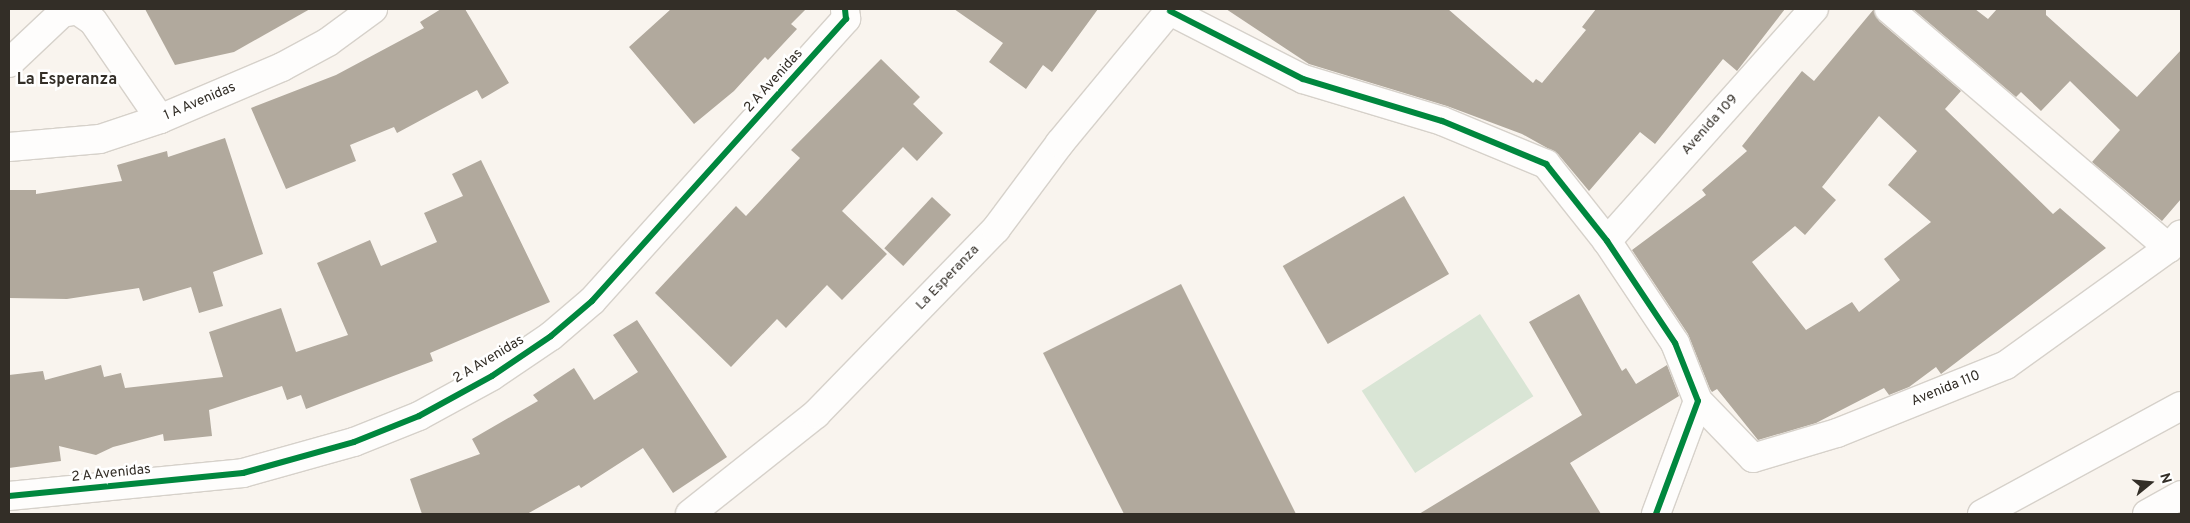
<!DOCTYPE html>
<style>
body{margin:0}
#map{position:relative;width:2190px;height:523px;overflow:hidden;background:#f9f4ee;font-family:Overpass,sans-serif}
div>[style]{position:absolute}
.green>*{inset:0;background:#d9e5d5;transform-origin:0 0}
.building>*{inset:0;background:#b1a99d;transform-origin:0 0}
.roads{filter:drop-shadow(1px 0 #d6d1ca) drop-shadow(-1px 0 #d6d1ca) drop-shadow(0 1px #d6d1ca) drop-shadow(0 -1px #d6d1ca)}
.minor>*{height:28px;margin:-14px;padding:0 14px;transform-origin:14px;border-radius:14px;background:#fefdfc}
.tertiary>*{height:28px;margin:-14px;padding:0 14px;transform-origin:14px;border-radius:14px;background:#fefdfc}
.cycleway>*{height:6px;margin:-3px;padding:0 3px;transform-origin:3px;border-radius:3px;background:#00873e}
span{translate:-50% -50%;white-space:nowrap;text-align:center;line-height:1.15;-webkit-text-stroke:5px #fff;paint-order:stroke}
.street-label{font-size:14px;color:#332e27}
.quarter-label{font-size:16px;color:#332e27;font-weight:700}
.frame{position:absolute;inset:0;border:10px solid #332e27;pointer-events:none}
.north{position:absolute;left:2125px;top:458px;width:50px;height:50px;-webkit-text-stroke:4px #fff;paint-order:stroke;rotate:73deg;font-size:14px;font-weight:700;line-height:20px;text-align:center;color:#332e27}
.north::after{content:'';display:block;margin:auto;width:18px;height:22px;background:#332e27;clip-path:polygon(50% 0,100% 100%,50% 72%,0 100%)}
</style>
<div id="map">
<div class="green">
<div style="left:1480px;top:314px;width:98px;height:141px;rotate:57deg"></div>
</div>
<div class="building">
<div style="clip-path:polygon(145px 9px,310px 9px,234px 52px,175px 65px)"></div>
<div style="clip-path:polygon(441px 9px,465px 9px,509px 83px,482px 99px,477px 90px,397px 133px,394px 127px,350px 145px,356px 161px,286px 189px,251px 108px,336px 75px,424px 28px,420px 22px)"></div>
<div style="clip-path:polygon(671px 9px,806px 9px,791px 24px,797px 29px,768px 60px,765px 57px,734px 91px,694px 124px,629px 47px)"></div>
<div style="clip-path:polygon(954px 9px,1098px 9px,1052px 72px,1043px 65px,1026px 89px,989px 62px,1003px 43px)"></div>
<div style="clip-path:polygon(1226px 9px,1448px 9px,1533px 83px,1536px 79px,1542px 83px,1586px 30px,1582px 27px,1596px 9px,1785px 9px,1737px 71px,1723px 59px,1655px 144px,1640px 132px,1589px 191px,1558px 154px,1522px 134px,1447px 106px,1309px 64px)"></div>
<div style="clip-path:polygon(evenodd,1874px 9px,1879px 21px,1961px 91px,1945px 109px,2053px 214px,2060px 208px,2106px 248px,1941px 374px,1936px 367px,1909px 387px,1889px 395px,1884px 388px,1816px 423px,1758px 440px,1717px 389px,1712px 392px,1710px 389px,1688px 334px,1632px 250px,1706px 195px,1702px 190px,1747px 151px,1742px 146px,1802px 71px,1814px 81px,1874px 9px,1879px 116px,1917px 151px,1888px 185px,1931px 222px,1884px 259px,1900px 280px,1859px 312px,1852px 302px,1806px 330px,1752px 262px,1795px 226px,1805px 235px,1836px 200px,1822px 187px,1879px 116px)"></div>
<div style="clip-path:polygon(1913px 9px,1975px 9px,1988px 19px,1997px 9px,2046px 9px,2046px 15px,2137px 97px,2181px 50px,2181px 199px,2162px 221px,2092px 162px,2120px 130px,2070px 81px,2041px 111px,2021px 92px,2016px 97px)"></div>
<div style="clip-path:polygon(881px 59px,920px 97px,913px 104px,943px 133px,917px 161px,903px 147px,842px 211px,887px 254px,842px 300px,827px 285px,786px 328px,777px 319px,731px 367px,655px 293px,736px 206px,746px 216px,800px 158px,791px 150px)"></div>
<div style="clip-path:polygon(225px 138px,263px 254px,213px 272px,223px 306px,199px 313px,191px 287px,143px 301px,139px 288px,67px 299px,9px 298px,9px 190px,36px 190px,36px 194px,122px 181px,117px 165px,167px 151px,168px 157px)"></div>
<div style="clip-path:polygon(481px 160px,550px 302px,430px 353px,433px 361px,306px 409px,301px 395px,287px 400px,282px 386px,209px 410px,212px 436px,164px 441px,163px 434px,113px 447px,96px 455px,59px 446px,61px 461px,9px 468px,9px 375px,43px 371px,45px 380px,101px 365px,104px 377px,121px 373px,125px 388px,223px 377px,209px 332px,281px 308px,296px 352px,348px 335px,317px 263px,370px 240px,381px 266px,437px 242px,424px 213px,463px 196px,452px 174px)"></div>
<div style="left:1404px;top:196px;width:90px;height:140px;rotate:60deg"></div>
<div style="left:932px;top:197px;width:26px;height:70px;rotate:43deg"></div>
<div style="clip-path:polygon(1181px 284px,1296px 514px,1124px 514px,1043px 353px)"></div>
<div style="clip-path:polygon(1579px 294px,1622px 371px,1626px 368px,1636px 384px,1667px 365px,1679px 396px,1570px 463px,1601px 514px,1419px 514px,1582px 415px,1529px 322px)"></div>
<div style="clip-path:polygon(637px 320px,727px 457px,673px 493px,643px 448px,581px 488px,579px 485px,527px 514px,422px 514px,410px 479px,480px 454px,472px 439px,538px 401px,533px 395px,574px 368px,594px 400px,638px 372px,613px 335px)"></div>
</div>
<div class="roads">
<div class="minor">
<div style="left:1889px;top:9px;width:368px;rotate:40.5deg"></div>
<div style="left:1170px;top:11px;width:149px;rotate:27.1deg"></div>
<div style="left:1303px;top:79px;width:145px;rotate:16.8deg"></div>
<div style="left:1442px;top:121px;width:113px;rotate:22.5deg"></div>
<div style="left:1546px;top:164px;width:98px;rotate:51.6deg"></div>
<div style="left:1607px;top:241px;width:123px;rotate:56.3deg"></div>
<div style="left:1675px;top:343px;width:62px;rotate:68.4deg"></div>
<div style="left:1698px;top:401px;width:121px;rotate:110.4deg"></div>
<div style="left:9px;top:63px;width:73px;rotate:-43.3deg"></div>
<div style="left:62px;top:13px;width:15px;rotate:-11deg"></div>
<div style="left:77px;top:10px;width:19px;rotate:35deg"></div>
<div style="left:93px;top:21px;width:119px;rotate:55.6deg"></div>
<div style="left:9px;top:147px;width:91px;rotate:-5deg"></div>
<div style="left:100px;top:139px;width:63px;rotate:-18.4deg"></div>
<div style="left:160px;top:119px;width:133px;rotate:-23.1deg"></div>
<div style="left:282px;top:67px;width:52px;rotate:-28.5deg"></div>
<div style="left:328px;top:42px;width:56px;rotate:-36.3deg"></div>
<div style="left:1607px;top:241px;width:311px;rotate:-48.3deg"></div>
<div style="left:1698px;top:401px;width:79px;rotate:46deg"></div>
<div style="left:1753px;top:458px;width:88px;rotate:-16.6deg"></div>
<div style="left:1837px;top:433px;width:182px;rotate:-21.9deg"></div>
<div style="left:2006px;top:365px;width:201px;rotate:-35.7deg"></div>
<div style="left:2169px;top:248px;width:18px;rotate:-49deg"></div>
<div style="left:9px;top:496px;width:235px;rotate:-5.6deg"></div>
<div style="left:243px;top:473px;width:115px;rotate:-15.6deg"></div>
<div style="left:354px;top:442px;width:70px;rotate:-21.8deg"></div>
<div style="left:419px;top:416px;width:83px;rotate:-28.7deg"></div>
<div style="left:492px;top:376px;width:71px;rotate:-34.1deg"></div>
<div style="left:551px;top:336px;width:54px;rotate:-40.5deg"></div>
<div style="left:592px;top:301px;width:380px;rotate:-48deg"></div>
<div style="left:846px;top:19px;width:10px;rotate:-96deg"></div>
<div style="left:690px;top:514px;width:161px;rotate:-38.4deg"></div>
<div style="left:816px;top:414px;width:258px;rotate:-45.8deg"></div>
<div style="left:996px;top:229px;width:107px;rotate:-53.3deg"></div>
<div style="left:1060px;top:143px;width:174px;rotate:-50.4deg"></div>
</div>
<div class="tertiary">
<div style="left:1982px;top:514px;width:226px;rotate:-28.5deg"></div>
<div style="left:2147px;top:514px;width:39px;rotate:-29deg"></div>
</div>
</div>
<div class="cycleway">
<div style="left:1170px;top:11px;width:149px;rotate:27.1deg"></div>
<div style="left:1303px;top:79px;width:145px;rotate:16.8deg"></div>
<div style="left:1442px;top:121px;width:113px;rotate:22.5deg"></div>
<div style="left:1546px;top:164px;width:98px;rotate:51.6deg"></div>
<div style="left:1607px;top:241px;width:123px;rotate:56.3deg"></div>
<div style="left:1675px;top:343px;width:62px;rotate:68.4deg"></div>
<div style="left:1698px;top:401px;width:121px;rotate:110.4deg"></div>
<div style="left:9px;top:496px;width:235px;rotate:-5.6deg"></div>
<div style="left:243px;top:473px;width:115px;rotate:-15.6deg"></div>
<div style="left:354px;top:442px;width:70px;rotate:-21.8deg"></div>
<div style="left:419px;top:416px;width:83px;rotate:-28.7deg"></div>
<div style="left:492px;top:376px;width:71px;rotate:-34.1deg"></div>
<div style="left:551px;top:336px;width:54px;rotate:-40.5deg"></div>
<div style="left:592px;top:301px;width:380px;rotate:-48deg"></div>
<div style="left:846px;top:19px;width:10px;rotate:-96deg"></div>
</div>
<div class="street-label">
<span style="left:774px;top:81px;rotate:-48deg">2 A Avenidas</span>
<span style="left:200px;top:102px;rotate:-23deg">1 A Avenidas</span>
<span style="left:1710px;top:125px;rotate:-48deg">Avenida 109</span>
<span style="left:948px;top:278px;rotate:-46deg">La Esperanza</span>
<span style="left:489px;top:360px;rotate:-31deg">2 A Avenidas</span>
<span style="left:1946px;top:389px;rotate:-22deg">Avenida 110</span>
<span style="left:111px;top:474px;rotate:-6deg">2 A Avenidas</span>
</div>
<div class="quarter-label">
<span style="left:67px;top:80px">La Esperanza</span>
</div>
<div class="frame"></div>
<div class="north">N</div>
</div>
